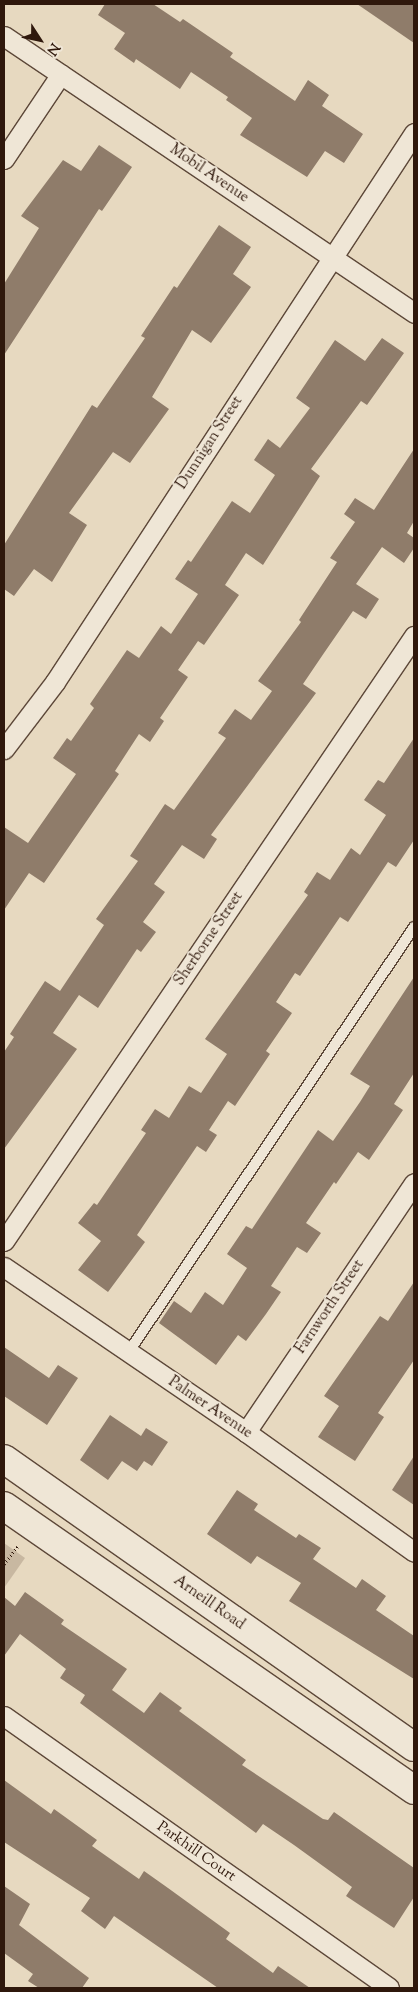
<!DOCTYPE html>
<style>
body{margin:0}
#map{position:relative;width:418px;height:1992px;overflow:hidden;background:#e7d9c0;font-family:"Sorts Mill Goudy",serif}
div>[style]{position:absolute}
.green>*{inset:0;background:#c8b8a1}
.building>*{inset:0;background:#8f7c6a}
.path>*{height:3px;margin-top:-1.5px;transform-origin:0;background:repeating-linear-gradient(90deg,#2f180c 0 1px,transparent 0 3.5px)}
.roads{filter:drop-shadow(1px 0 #5d4839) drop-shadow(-1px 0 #5d4839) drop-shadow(0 1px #5d4839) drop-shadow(0 -1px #5d4839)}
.lane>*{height:10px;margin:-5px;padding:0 5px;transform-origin:5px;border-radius:5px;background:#efe6d6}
.street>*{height:19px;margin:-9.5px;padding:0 9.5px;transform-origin:9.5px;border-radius:9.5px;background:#efe6d6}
.secondary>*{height:28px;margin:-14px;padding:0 14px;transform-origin:14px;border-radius:14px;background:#efe6d6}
span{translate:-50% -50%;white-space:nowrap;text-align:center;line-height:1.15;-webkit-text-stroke:4px #efe6d6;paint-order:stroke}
.street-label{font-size:15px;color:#2f180c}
.frame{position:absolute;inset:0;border:5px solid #2f180c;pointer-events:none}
.north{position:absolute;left:15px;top:15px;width:50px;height:50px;-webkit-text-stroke:4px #efe6d6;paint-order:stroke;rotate:125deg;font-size:14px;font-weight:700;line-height:20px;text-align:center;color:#2f180c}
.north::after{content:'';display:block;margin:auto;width:18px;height:22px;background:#2f180c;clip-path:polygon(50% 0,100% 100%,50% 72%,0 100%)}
</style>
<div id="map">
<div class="green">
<div style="clip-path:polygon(4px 1543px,25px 1558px,4px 1588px)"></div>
</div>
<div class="building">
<div style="clip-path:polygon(105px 4px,153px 4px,180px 22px,183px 19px,233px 53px,230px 57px,295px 101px,308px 80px,329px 95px,322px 106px,363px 134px,344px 163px,325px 151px,307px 177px,240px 135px,252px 118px,226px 100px,228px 97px,191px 72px,180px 89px,136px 59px,134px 63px,114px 49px,125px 33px,98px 15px)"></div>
<div style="clip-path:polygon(357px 4px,414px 4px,414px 43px)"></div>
<div style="clip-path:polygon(99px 145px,132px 167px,102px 211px,99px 209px,4px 355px,4px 284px,39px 228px,21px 216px,63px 160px,81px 171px)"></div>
<div style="clip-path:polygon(219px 225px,251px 247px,233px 274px,251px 287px,211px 343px,192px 330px,152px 397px,169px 409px,130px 463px,113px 452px,69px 513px,87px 525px,52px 582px,34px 569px,14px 596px,4px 589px,4px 545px,92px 405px,97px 408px,145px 338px,141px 336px,174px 286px,177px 288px)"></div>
<div style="clip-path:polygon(382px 338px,404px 353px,367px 405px,361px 401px,311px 469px,320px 476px,263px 565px,246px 553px,225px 585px,239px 595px,204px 645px,198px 641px,178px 670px,188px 677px,160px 718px,164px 721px,150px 742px,139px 734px,115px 771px,119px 774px,44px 883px,29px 873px,4px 910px,4px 827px,28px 843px,76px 774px,53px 758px,67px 738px,71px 741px,94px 708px,90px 704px,127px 650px,139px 658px,161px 626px,171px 634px,198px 594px,175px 579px,188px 560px,191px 562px,232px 501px,250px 513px,275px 475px,254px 460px,268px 439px,280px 448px,310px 408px,296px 398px,335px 340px,365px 361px)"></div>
<div style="clip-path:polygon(414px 449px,414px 521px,407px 533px,414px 538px,414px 548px,404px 563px,382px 547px,356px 584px,379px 599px,366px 619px,353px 611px,324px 653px,303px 684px,316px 693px,211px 835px,217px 839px,204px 859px,182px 845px,154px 884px,165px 892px,143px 922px,156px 932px,141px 952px,137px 949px,98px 1008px,79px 995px,53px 1033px,77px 1049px,4px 1149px,4px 1052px,14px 1037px,10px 1034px,45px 981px,60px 991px,104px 925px,96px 919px,138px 861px,130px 856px,165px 804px,174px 810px,226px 738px,218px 733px,235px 709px,251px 720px,272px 691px,258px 681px,301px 622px,299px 620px,337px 562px,330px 558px,355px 522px,344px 514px,355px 498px,374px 510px)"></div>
<div style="clip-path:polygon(414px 738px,414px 840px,396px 867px,388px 862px,348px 922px,340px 917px,300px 976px,295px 973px,276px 1002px,292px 1013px,266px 1051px,270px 1054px,235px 1106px,228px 1101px,209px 1130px,217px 1135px,206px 1152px,197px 1146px,137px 1235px,145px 1242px,108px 1292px,78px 1270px,101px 1241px,78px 1223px,94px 1203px,97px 1205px,146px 1133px,141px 1130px,155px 1109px,169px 1118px,189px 1086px,201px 1093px,227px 1054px,205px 1039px,308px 895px,304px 892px,317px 872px,330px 880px,351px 848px,360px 855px,386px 815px,364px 800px,378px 780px,384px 783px)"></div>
<div style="clip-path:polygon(414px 977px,414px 1073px,394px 1104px,403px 1110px,369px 1160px,358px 1152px,336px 1184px,334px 1182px,306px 1223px,321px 1233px,307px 1253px,297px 1247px,271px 1286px,281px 1292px,266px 1314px,246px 1341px,238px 1335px,216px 1365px,159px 1323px,174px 1301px,191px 1313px,205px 1292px,223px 1305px,247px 1268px,227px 1254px,246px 1226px,252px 1229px,318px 1130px,333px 1141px,360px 1102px,370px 1086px,350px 1074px)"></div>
<div style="clip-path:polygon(414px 1282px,414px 1360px,378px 1413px,384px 1417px,355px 1461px,318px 1437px,339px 1406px,324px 1396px,380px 1316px,388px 1321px)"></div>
<div style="clip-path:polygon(4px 1347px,49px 1378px,58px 1365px,78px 1378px,47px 1425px,4px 1396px)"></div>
<div style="clip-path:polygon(110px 1415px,141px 1436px,146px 1428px,168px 1442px,152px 1466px,144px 1461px,137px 1471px,122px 1461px,108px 1480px,80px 1460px)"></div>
<div style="clip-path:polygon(414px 1456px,414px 1505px,392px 1490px)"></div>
<div style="clip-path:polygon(237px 1490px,258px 1504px,254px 1510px,296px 1538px,299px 1534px,321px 1548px,313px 1559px,356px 1588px,362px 1579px,386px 1596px,376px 1610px,414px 1636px,414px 1679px,289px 1601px,301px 1583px,257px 1556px,251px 1564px,207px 1534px)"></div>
<div style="clip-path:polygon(25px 1592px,64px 1620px,61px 1624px,127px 1669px,112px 1690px,144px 1713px,160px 1692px,182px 1708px,179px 1711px,246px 1760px,242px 1765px,323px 1819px,328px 1820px,334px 1812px,414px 1868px,414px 1897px,394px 1928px,346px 1896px,352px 1887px,294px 1845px,263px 1824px,256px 1833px,80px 1703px,85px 1695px,60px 1678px,66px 1669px,20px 1634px,4px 1656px,4px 1597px,15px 1606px)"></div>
<div style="clip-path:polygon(4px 1780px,51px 1814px,54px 1809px,97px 1840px,92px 1846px,139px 1879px,144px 1871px,168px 1888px,230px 1933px,226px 1939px,273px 1973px,278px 1966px,310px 1988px,218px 1988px,114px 1916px,105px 1929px,81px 1911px,90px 1898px,4px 1842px)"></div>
<div style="clip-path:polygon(4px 1886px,30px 1904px,19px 1925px,89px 1978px,82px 1988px,39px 1988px,28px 1981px,33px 1974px,4px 1953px)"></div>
</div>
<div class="path">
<div style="left:4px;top:1564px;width:23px;rotate:-52deg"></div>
</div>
<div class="roads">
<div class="lane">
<div style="left:128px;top:1353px;width:513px;rotate:-56.12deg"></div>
</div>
<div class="street">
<div style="left:4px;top:36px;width:495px;rotate:34deg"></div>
<div style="left:4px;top:159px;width:102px;rotate:-56.2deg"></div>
<div style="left:4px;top:749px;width:84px;rotate:-52.7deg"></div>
<div style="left:55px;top:682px;width:656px;rotate:-56.82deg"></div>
<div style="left:4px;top:1241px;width:731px;rotate:-55.88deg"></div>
<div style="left:4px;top:1267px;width:293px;rotate:34.3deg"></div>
<div style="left:246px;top:1432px;width:206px;rotate:35.5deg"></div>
<div style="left:246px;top:1432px;width:300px;rotate:-56deg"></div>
<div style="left:4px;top:1716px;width:471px;rotate:35.2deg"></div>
</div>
<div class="secondary">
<div style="left:4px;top:1459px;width:501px;rotate:35.09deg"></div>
<div style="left:4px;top:1506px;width:499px;rotate:34.7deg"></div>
</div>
</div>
<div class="street-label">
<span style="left:209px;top:174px;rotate:34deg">Mobil Avenue</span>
<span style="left:210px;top:443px;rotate:-57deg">Dunnigan Street</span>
<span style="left:209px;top:939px;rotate:-56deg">Sherborne Street</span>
<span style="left:330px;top:1307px;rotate:-56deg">Farnworth Street</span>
<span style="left:210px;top:1408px;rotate:34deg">Palmer Avenue</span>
<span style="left:209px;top:1603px;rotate:35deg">Arneill Road</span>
<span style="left:196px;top:1852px;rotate:35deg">Parkhill Court</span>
</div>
<div class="frame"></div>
<div class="north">N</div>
</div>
